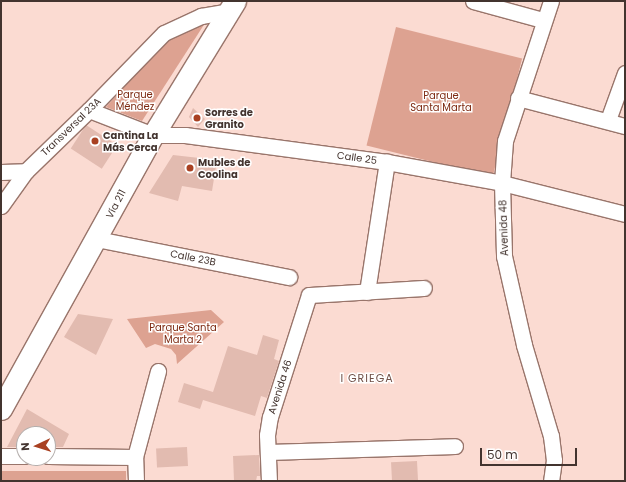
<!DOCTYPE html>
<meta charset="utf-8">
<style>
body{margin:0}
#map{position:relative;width:626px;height:482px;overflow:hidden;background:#fbdbd2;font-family:Poppins,sans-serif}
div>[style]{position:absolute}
.green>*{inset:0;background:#dda291;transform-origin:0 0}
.building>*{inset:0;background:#e2bbb0;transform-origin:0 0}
.roads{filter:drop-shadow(1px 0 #99756b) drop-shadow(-1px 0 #99756b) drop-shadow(0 1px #99756b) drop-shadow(0 -1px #99756b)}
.street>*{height:15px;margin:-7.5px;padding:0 7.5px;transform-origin:7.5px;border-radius:7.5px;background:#fff}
.secondary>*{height:21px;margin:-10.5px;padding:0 10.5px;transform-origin:10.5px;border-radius:10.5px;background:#fff}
.dots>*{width:11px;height:11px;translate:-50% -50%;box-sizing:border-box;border:2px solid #fff;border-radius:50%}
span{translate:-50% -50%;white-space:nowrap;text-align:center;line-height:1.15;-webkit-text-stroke:3px #fff;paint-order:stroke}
.park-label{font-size:10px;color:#7e2b13}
.poi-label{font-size:10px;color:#43342f;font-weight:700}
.left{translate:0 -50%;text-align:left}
.street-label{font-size:10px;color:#43342f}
.neighbourhood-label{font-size:11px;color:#6f4e45;letter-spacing:1px}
.frame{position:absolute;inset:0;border:2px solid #43342f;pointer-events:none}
.north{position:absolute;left:16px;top:426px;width:40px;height:40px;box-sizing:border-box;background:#fff;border:1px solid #b4aeac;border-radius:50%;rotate:266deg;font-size:11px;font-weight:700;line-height:16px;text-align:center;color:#43342f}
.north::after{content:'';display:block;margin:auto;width:14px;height:18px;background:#a94122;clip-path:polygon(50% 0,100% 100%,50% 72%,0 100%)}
.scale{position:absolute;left:480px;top:448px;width:97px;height:18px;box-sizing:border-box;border:2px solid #43342f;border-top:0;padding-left:5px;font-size:12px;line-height:14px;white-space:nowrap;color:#43342f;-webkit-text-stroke:3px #fff;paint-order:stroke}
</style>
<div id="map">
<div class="green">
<div style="clip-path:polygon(207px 20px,142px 121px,106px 107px,170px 36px)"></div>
<div style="left:396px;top:27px;width:130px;height:122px;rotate:14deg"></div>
<div style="clip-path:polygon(211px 310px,224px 322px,177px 364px,176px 355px,171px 349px,155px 344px,146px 348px,127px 319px)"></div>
<div style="left:1px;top:471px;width:125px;height:10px"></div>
</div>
<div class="building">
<div style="clip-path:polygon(193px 108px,205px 119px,198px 127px,189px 117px)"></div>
<div style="left:86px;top:125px;width:37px;height:28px;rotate:33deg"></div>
<div style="clip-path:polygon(173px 155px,217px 160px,212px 191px,182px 186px,178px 201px,149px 193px)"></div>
<div style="clip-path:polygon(78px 314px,113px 319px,96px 355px,64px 337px)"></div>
<div style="clip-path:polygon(263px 335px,279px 340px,274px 359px,279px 361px,267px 398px,261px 396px,255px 416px,203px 400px,200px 409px,178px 402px,184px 383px,213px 392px,228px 346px,257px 355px)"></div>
<div style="clip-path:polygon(27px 409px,69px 434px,63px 447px,48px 447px,48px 434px,24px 434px,24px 447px,7px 447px)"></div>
<div style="left:187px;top:447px;width:19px;height:31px;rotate:87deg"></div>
<div style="clip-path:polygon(259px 455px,260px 476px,257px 476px,256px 481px,234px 481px,233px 456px)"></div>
<div style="left:417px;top:461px;width:20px;height:26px;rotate:87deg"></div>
</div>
<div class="roads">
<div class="street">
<div style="left:473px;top:1px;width:73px;rotate:15.2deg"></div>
<div style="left:551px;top:1px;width:147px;rotate:108.2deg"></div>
<div style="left:505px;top:141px;width:42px;rotate:94.1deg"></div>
<div style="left:502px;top:183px;width:73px;rotate:88.4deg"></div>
<div style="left:504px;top:256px;width:91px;rotate:77.3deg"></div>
<div style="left:524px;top:345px;width:95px;rotate:73.5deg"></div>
<div style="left:551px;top:436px;width:24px;rotate:83deg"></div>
<div style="left:554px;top:460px;width:21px;rotate:98deg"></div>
<div style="left:518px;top:98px;width:111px;rotate:14.7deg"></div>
<div style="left:89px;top:110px;width:69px;rotate:21.3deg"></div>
<div style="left:153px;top:135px;width:32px"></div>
<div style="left:185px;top:135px;width:204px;rotate:7.6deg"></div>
<div style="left:387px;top:162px;width:117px;rotate:10.3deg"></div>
<div style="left:502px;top:183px;width:127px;rotate:14.1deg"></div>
<div style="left:608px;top:120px;width:50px;rotate:-70.1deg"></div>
<div style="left:1px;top:172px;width:25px;rotate:-2deg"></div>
<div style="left:1px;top:206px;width:43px;rotate:-54.5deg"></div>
<div style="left:26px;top:171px;width:88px;rotate:-44.1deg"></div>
<div style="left:89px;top:110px;width:107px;rotate:-45.8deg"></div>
<div style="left:164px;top:33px;width:41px;rotate:-24.7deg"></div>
<div style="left:201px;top:16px;width:27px;rotate:-10deg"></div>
<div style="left:97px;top:239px;width:196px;rotate:11.2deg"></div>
<div style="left:367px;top:292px;width:132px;rotate:-81.3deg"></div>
<div style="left:268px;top:452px;width:187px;rotate:-1.8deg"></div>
<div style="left:1px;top:456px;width:23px"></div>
<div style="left:48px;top:456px;width:87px;rotate:0.7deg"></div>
<div style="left:136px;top:481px;width:24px;rotate:-92deg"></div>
<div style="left:135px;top:457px;width:89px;rotate:-75deg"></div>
<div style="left:269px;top:481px;width:46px;rotate:-92.5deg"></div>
<div style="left:267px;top:435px;width:18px;rotate:-81deg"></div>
<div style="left:270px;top:417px;width:128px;rotate:-72.3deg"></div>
<div style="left:309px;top:295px;width:115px;rotate:-3.5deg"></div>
</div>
<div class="secondary">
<div style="left:1px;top:409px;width:313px;rotate:-61deg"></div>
<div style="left:153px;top:135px;width:157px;rotate:-58.5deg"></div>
</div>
</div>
<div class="dots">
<div style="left:197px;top:118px;background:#a94122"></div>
<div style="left:95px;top:141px;background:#a94122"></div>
<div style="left:190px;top:168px;background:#a94122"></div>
</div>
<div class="park-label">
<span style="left:135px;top:100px">Parque<br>Méndez</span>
<span style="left:441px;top:101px">Parque<br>Santa Marta</span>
<span style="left:183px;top:333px">Parque Santa<br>Marta 2</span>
</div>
<div class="poi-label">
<span class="left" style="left:205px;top:118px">Sorres de<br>Granito</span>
<span class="left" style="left:103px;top:141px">Cantina La<br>Más Cerca</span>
<span class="left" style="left:198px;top:168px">Mubles de<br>Coolina</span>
</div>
<div class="street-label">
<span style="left:71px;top:127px;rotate:-44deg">Transversal 23A</span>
<span style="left:357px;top:158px;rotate:8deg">Calle 25</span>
<span style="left:116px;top:204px;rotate:-62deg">Vía 211</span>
<span style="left:504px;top:228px;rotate:-92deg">Avenida 48</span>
<span style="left:193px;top:258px;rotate:11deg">Calle 23B</span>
<span style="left:280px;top:387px;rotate:-72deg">Avenida 46</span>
</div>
<div class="neighbourhood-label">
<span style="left:367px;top:378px">I GRIEGA</span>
</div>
<div class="frame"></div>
<div class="north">N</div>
<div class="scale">50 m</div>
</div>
